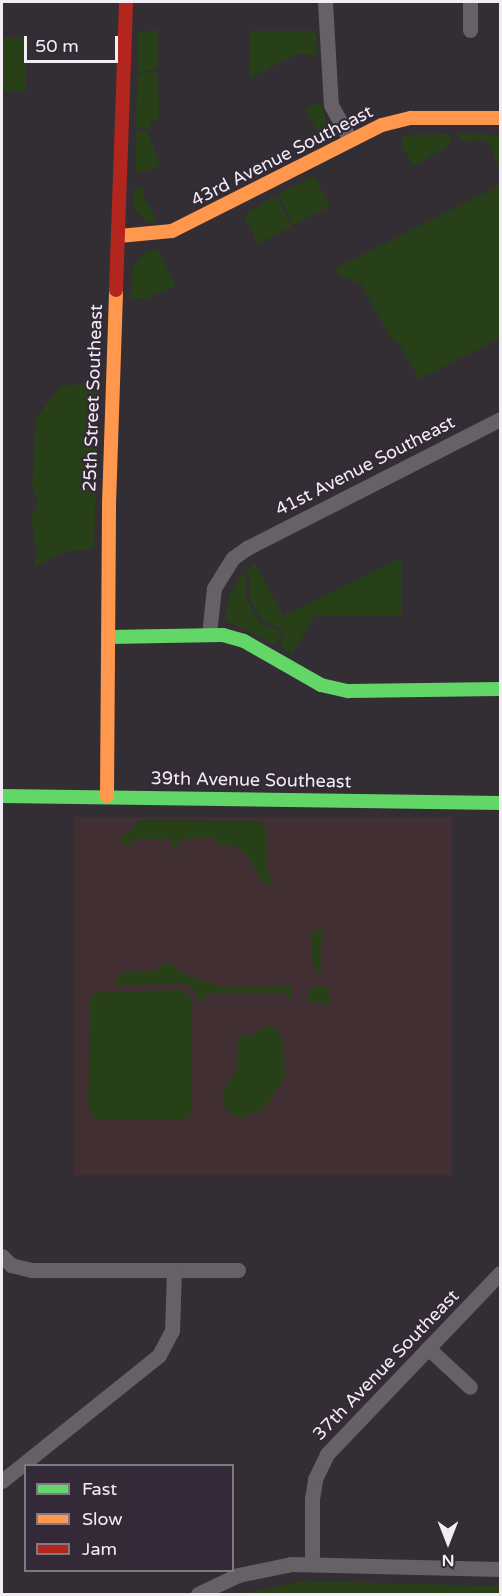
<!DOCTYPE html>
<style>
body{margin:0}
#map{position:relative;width:502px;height:1596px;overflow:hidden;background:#332d34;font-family:"Varela Round",sans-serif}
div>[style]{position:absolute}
.education>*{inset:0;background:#412f33;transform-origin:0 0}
.green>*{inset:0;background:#274017;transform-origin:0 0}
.street>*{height:15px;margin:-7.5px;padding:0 7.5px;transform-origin:7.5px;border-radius:7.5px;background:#666167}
.fast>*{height:14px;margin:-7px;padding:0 7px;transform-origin:7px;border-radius:7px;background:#63d668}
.slow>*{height:14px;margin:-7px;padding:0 7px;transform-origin:7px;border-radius:7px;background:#ff974d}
.jam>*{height:14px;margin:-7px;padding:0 7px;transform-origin:7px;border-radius:7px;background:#b3261e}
span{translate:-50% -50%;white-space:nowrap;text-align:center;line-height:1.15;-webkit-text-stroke:4.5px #342a37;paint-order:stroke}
.street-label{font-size:18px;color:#f3ecf5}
.frame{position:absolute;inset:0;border:3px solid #f3ecf5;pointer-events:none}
.legend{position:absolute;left:24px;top:1464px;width:210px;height:108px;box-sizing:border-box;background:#342a37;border:2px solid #807883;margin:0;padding:8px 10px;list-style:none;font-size:18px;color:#f3ecf5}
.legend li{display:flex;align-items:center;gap:12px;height:30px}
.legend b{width:30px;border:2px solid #807883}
.north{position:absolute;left:418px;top:1512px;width:60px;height:60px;-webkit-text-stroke:4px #342a37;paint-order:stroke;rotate:180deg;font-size:16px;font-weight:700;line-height:24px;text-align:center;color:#f3ecf5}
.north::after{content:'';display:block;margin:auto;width:21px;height:27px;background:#f3ecf5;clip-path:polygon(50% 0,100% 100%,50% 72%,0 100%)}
.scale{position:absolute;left:24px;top:36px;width:94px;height:27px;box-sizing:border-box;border:3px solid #f3ecf5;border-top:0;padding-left:8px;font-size:18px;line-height:21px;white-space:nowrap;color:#f3ecf5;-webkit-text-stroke:4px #342a37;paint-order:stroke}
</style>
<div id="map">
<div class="education">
<div style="left:452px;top:817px;width:358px;height:378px;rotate:90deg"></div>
</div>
<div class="green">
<div style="clip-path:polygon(158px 30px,157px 69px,137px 72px,138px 32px)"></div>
<div style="clip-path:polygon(250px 31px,316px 31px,317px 55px,297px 54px,250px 78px)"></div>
<div style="left:2px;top:37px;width:24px;height:54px"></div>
<div style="clip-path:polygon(142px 72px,158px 72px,159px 118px,150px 123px,150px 129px,136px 128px,137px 76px)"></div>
<div style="clip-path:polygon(321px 103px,328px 126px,323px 141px,305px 108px)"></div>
<div style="clip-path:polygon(136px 131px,147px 132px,161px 166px,135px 174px)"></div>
<div style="clip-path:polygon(450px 134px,451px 145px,413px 166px,402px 146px,403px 135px)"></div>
<div style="clip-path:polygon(456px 134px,500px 135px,500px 173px,491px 146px,485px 140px,463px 141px)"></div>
<div style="left:315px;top:176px;width:34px;height:41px;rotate:64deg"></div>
<div style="clip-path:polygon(500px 185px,500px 338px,419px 379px,398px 342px,390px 337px,361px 284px,340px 276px,336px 268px)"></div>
<div style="clip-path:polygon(144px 188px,144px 197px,158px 222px,147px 223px,134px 208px,134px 189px)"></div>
<div style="clip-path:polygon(276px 196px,292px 227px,258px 244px,246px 220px,247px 212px)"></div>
<div style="clip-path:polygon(158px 250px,176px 286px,145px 299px,131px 298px,133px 265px,147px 251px)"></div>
<div style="clip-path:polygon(87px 383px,93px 391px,99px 390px,94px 549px,64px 552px,33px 568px,37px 553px,31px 519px,38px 501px,32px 487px,36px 418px,61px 386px)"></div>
<div style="clip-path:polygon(402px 557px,402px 616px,315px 616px,292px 654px,280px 647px,284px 631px,262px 620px,249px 598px,250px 581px,246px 571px,255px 563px,283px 616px)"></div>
<div style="clip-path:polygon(243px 573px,247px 584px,245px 595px,254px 613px,262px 624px,282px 632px,276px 645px,225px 620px,229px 597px)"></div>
<div style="clip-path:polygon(140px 820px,262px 821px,266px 830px,268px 872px,273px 884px,266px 886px,244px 852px,232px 846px,218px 845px,216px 838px,179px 839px,176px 850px,172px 848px,171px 839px,133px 839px,132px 845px,124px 847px,119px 835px,126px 835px)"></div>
<div style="clip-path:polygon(328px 927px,322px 930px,320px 969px,324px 969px,320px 976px,312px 964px,312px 931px)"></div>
<div style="clip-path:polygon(166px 962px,187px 976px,223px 987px,292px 986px,292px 1000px,288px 1000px,287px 994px,206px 994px,205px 1002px,198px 1002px,195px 991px,184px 984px,113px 985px,121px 973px,154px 971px)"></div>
<div style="clip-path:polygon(313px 986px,329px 987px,330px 1003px,321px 1005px,306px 1000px)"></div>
<div style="clip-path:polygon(181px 990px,191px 996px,192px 1003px,192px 1115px,183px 1120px,95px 1119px,88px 1108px,90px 997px,100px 992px)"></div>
<div style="clip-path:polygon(268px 1025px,277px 1028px,283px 1042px,285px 1077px,264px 1109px,243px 1118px,233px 1116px,225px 1109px,222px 1092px,238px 1067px,238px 1036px,254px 1035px)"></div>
<div style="clip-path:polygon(303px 1581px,500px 1586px,500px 1594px,241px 1594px)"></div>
</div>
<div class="street">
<div style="left:325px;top:2px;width:103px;rotate:86.7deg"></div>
<div style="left:331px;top:105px;width:39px;rotate:61deg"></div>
<div style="left:470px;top:2px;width:28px;rotate:90deg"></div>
<div style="left:209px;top:634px;width:46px;rotate:-83.8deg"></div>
<div style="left:214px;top:588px;width:36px;rotate:-58deg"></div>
<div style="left:233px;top:558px;width:17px;rotate:-36deg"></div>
<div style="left:247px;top:548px;width:284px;rotate:-27deg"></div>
<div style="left:2px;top:1256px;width:13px;rotate:45deg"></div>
<div style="left:11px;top:1265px;width:21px;rotate:14deg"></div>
<div style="left:31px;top:1270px;width:207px"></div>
<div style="left:428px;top:1348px;width:57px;rotate:42.9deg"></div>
<div style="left:2px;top:1481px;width:201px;rotate:-38.7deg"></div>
<div style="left:159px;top:1355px;width:27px;rotate:-62deg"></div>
<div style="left:172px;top:1331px;width:61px;rotate:-88.1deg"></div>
<div style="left:312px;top:1564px;width:65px;rotate:-90deg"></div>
<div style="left:312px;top:1499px;width:20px;rotate:-81deg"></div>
<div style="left:315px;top:1479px;width:28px;rotate:-64deg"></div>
<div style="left:327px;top:1454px;width:250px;rotate:-46.3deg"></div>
<div style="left:198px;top:1594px;width:44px;rotate:-25.4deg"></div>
<div style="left:238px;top:1575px;width:54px;rotate:-11.7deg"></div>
<div style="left:291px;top:1564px;width:209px;rotate:1.4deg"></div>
</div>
<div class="fast">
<div style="left:108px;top:637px;width:115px;rotate:-1deg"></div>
<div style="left:223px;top:635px;width:22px;rotate:16deg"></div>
<div style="left:244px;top:641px;width:89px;rotate:29.7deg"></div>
<div style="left:321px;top:685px;width:28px;rotate:13deg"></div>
<div style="left:348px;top:691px;width:152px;rotate:-0.8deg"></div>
<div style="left:2px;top:796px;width:498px;rotate:0.8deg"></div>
</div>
<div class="slow">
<div style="left:119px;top:236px;width:53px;rotate:-5.4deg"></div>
<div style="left:172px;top:231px;width:235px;rotate:-26.8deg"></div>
<div style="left:382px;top:125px;width:30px;rotate:-14deg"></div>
<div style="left:411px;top:118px;width:89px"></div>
<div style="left:107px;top:796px;width:292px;rotate:-89.6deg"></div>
<div style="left:109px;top:504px;width:214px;rotate:-88.1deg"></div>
</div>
<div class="jam">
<div style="left:116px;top:290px;width:288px;rotate:-88deg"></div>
</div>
<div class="street-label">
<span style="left:282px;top:156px;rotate:-27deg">43rd Avenue Southeast</span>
<span style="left:93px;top:398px;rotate:-88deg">25th Street Southeast</span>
<span style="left:365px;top:466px;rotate:-27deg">41st Avenue Southeast</span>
<span style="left:251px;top:780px;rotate:1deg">39th Avenue Southeast</span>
<span style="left:386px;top:1365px;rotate:-46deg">37th Avenue Southeast</span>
</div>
<div class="frame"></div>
<ul class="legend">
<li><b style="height:8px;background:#63d668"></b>Fast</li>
<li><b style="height:8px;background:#ff974d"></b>Slow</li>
<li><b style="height:8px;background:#b3261e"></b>Jam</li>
</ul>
<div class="north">N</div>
<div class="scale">50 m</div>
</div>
